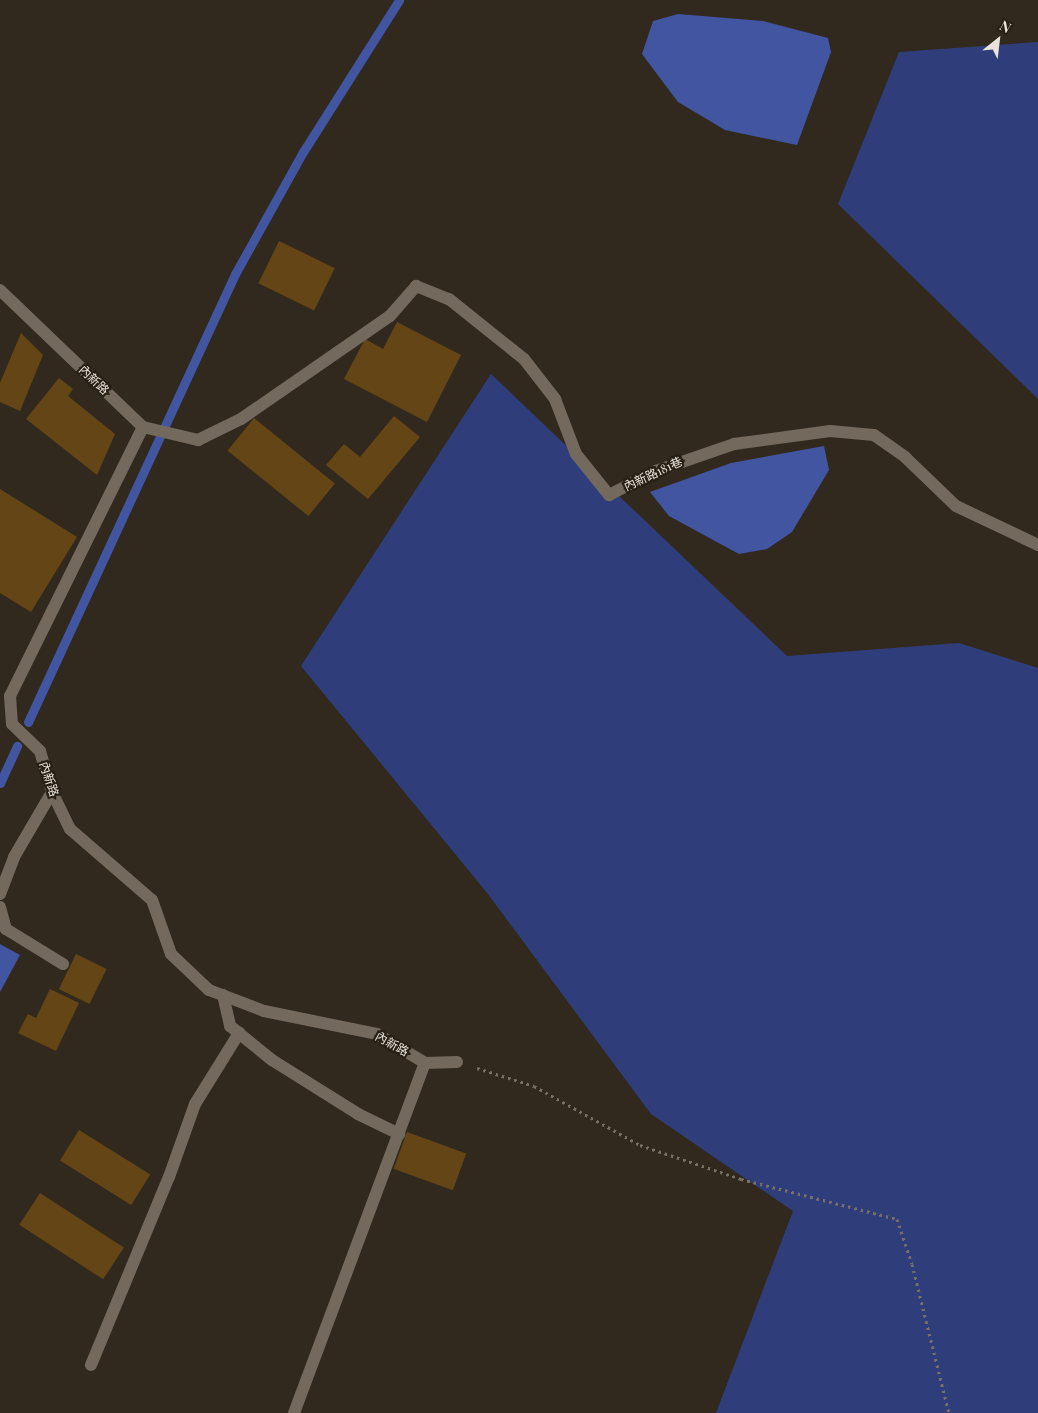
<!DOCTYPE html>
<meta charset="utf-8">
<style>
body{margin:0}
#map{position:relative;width:1038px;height:1413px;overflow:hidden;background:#32291e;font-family:"Playfair Display","Noto Sans TC",serif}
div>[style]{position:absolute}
.green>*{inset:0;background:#2f3e7b}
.water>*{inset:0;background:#4155a1}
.stream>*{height:9px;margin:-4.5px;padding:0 4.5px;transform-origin:4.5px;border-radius:4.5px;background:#4155a1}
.building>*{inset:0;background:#644515;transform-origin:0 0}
.path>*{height:3px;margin-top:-1.5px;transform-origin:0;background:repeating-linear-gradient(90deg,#787066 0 2.5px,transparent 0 6.5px)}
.minor>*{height:12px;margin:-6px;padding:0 6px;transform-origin:6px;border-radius:6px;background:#73695c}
span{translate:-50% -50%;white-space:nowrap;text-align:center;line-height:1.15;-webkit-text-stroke:4.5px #282015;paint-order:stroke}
.street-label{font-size:12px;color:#e9e3db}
.north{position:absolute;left:973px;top:15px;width:50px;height:50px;-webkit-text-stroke:4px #282015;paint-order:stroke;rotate:29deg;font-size:14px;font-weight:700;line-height:20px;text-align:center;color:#e9e3db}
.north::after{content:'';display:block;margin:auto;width:18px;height:22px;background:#e9e3db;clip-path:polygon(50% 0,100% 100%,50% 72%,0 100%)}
</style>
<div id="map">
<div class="green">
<div style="clip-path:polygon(1038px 42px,1038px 399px,838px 204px,899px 52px)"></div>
<div style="clip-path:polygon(491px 374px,787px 656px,959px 643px,1038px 668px,1038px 1413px,716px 1413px,793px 1211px,651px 1114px,488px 894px,301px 666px)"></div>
</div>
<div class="water">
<div style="clip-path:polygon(678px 14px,763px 21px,828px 38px,831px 52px,797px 145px,725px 130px,678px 102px,642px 54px,653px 21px)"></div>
<div style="clip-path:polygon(824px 446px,829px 470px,792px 532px,767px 549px,739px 554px,669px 516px,650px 492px,731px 463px)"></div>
<div style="clip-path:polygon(0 944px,20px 955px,0 992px)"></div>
</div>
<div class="stream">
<div style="left:28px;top:722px;width:494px;rotate:-65.2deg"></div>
<div style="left:235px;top:274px;width:140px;rotate:-60.9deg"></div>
<div style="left:303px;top:152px;width:180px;rotate:-57.7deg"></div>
<div style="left:0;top:783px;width:41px;rotate:-65.3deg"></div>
</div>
<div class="building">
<div style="left:279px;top:241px;width:62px;height:47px;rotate:26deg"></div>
<div style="clip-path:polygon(397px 322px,461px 355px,427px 422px,344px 379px,365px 339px,383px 349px)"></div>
<div style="clip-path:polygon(21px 333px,43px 355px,20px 411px,0 402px,0 383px)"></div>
<div style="clip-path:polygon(59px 378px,73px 389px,68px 396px,115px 434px,97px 475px,26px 419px)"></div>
<div style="clip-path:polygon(394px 416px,420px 437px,368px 499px,326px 465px,344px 444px,360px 457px)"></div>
<div style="left:254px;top:418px;width:104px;height:42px;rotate:39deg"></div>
<div style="clip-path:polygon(0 489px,77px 537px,31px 612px,0 593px)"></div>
<div style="left:76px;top:954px;width:34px;height:39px;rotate:26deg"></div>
<div style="clip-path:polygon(50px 989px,79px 1003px,56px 1051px,18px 1033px,28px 1014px,36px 1018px)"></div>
<div style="left:79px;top:1130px;width:84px;height:36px;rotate:32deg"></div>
<div style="left:407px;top:1132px;width:63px;height:39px;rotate:20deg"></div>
<div style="left:40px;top:1193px;width:100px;height:38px;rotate:33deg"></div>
</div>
<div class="path">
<div style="left:477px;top:1068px;width:60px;rotate:17.5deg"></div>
<div style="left:534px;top:1086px;width:121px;rotate:29.1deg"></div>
<div style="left:640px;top:1145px;width:107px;rotate:18.6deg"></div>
<div style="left:741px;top:1179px;width:161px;rotate:14.4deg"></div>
<div style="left:897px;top:1219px;width:47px;rotate:71.6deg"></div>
<div style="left:912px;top:1264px;width:154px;rotate:76.1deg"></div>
</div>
<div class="minor">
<div style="left:0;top:290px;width:198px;rotate:43.8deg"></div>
<div style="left:143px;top:427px;width:300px;rotate:116.3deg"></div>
<div style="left:10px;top:696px;width:28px;rotate:86deg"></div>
<div style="left:12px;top:724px;width:39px;rotate:44deg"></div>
<div style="left:40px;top:751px;width:43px;rotate:73.7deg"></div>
<div style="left:52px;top:792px;width:41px;rotate:64.1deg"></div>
<div style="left:70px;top:829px;width:108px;rotate:40.9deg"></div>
<div style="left:152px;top:900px;width:57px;rotate:70.6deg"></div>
<div style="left:171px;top:954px;width:52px;rotate:43.5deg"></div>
<div style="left:209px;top:990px;width:59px;rotate:20.9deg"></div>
<div style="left:264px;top:1011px;width:115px;rotate:11.5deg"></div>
<div style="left:377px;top:1034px;width:56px;rotate:31.1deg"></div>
<div style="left:425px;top:1063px;width:32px;rotate:-2deg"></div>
<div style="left:143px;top:427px;width:57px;rotate:13.3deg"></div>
<div style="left:198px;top:440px;width:48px;rotate:-26deg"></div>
<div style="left:241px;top:419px;width:181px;rotate:-34.7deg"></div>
<div style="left:390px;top:316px;width:40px;rotate:-49deg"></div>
<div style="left:416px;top:286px;width:35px;rotate:22deg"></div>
<div style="left:449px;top:299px;width:96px;rotate:38.7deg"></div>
<div style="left:524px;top:359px;width:51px;rotate:52.2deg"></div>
<div style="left:555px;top:399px;width:59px;rotate:69.1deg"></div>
<div style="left:576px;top:454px;width:53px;rotate:51.2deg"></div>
<div style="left:609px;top:495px;width:53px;rotate:-27.1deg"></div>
<div style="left:656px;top:471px;width:83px;rotate:-19.1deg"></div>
<div style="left:734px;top:444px;width:97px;rotate:-7.7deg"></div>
<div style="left:830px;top:431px;width:44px;rotate:5.2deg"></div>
<div style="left:874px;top:435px;width:38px;rotate:35deg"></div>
<div style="left:905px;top:457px;width:71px;rotate:43.9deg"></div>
<div style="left:956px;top:506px;width:91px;rotate:25.4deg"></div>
<div style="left:0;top:894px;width:40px;rotate:-69deg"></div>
<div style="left:14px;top:857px;width:75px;rotate:-59.7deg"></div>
<div style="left:0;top:907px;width:23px;rotate:75deg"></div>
<div style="left:6px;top:929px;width:67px;rotate:31.6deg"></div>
<div style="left:223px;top:995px;width:32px;rotate:77deg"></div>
<div style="left:230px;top:1026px;width:54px;rotate:39deg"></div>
<div style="left:272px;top:1060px;width:102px;rotate:32.1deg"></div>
<div style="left:358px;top:1114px;width:46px;rotate:26deg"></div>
<div style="left:91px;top:1365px;width:204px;rotate:-67.5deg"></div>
<div style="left:169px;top:1177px;width:77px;rotate:-70.4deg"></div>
<div style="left:195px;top:1104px;width:84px;rotate:-58.2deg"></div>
<div style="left:294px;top:1413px;width:374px;rotate:-69.5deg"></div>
</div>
<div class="street-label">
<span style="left:94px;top:380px;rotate:44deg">內新路</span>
<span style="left:653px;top:474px;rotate:-25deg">內新路181巷</span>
<span style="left:49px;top:779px;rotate:72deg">內新路</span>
<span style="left:392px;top:1044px;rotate:29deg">內新路</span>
</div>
<div class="north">N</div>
</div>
